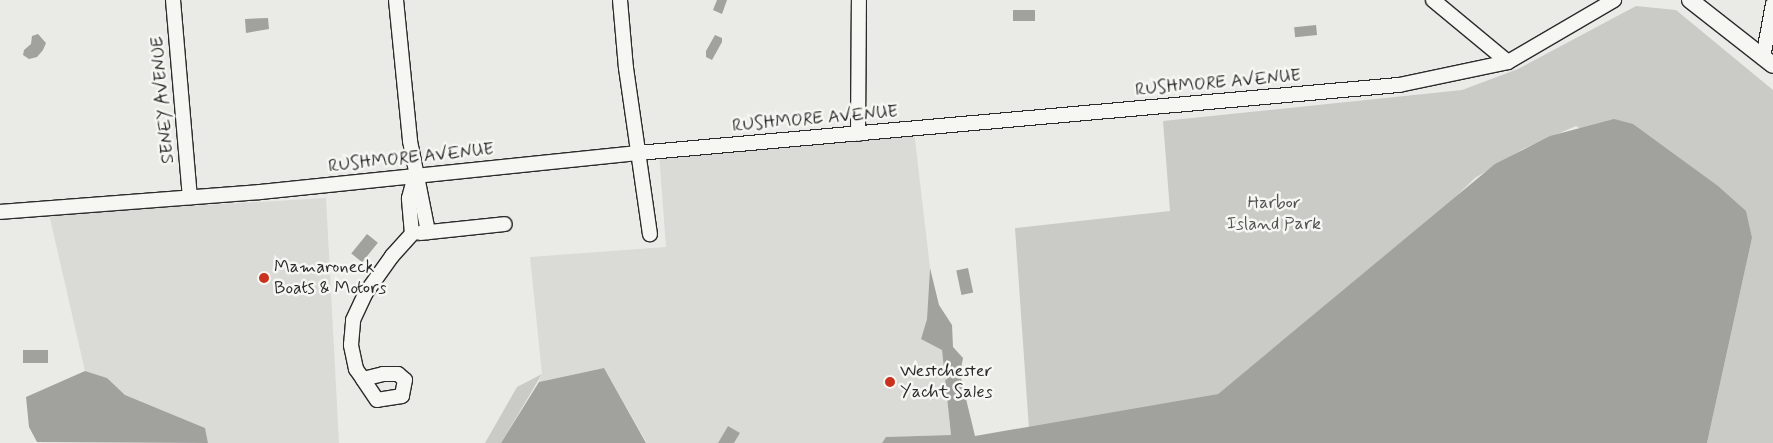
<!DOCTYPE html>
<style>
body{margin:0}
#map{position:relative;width:1773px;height:443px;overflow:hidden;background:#eaeae6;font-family:Mynerve,sans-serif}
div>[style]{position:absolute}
.built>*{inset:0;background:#dadad6}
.green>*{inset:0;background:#cacac7}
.water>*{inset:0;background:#a1a19e;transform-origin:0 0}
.roads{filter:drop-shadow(1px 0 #2b2b2b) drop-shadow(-1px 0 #2b2b2b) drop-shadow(0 1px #2b2b2b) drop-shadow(0 -1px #2b2b2b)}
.minor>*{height:14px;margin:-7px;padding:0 7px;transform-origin:7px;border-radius:7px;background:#f6f6f2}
.tertiary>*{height:16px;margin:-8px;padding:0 8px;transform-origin:8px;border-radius:8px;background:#f6f6f2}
.dots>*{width:14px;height:14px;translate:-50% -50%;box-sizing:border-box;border:2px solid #f6f6f2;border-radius:50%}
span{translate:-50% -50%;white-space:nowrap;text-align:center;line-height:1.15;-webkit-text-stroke:5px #f6f6f2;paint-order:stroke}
.street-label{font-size:18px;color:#2b2b2b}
.park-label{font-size:18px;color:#535352}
.poi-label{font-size:18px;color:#2b2b2b}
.left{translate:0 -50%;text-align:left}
</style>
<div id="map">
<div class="built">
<div style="clip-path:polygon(914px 131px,930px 268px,927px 319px,921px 338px,942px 350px,951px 435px,887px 437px,882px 443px,734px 443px,740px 433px,728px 426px,718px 443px,647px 443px,604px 368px,539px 382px,542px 374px,530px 257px,666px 247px,659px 153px)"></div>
<div style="clip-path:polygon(326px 198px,339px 443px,208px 443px,205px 428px,125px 395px,107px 378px,85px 371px,49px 214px)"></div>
</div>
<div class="green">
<div style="clip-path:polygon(1636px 6px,1676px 10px,1773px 90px,1773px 443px,1707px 443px,1752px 238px,1576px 126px,1523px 149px,1475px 178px,1439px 213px,1218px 394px,1029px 429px,1015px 228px,1170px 211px,1163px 121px,1462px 90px,1518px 69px)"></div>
<div style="clip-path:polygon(542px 374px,501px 443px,485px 443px,517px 387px)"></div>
</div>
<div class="water">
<div style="clip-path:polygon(717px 0,727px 0,722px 14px,713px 10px)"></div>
<div style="left:1013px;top:10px;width:22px;height:11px"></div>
<div style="clip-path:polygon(268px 18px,269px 29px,246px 33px,245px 19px)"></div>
<div style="left:1316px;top:25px;width:10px;height:22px;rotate:84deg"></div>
<div style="clip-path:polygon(38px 34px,46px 43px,43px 50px,37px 57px,29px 59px,23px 55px,24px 50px,31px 44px,32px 36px)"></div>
<div style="clip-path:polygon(715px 35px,722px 38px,722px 42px,712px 60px,706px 57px,706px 51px)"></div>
<div style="clip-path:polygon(1614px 119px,1633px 124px,1718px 186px,1746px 211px,1752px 238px,1707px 443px,882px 443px,886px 437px,951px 435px,942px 350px,921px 339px,927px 319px,930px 268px,939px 305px,952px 325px,953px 347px,963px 358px,960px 374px,975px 436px,1218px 394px,1495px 164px,1550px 136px)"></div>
<div style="left:367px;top:234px;width:14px;height:25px;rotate:39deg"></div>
<div style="left:968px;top:268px;width:25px;height:12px;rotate:78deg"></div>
<div style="left:48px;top:350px;width:13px;height:25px;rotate:90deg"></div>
<div style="clip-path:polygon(604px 368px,646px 443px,501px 443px,539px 382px)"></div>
<div style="clip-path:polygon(85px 371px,107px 378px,125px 395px,205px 428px,208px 443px,37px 442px,29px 427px,26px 397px)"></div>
<div style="clip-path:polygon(728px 426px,740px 433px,734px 443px,718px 443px)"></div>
</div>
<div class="roads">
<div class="minor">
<div style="left:173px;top:0;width:198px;rotate:85.1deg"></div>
<div style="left:396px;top:0;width:142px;rotate:84.3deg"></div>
<div style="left:410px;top:141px;width:93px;rotate:78.8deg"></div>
<div style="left:620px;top:0;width:68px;rotate:85deg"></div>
<div style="left:626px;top:68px;width:168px;rotate:81.8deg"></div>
<div style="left:1433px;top:0;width:97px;rotate:39.6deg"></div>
<div style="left:1763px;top:58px;width:55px;rotate:-79.5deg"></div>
<div style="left:858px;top:134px;width:134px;rotate:-89.6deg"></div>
<div style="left:0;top:212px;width:261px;rotate:-4.4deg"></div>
<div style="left:260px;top:192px;width:380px;rotate:-5.9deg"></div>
<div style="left:638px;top:153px;width:764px;rotate:-5.11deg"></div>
<div style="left:1399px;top:85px;width:111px;rotate:-11.9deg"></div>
<div style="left:1508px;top:62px;width:123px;rotate:-30.3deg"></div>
<div style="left:420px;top:233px;width:85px;rotate:-6deg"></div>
<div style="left:383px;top:374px;width:15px"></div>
<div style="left:398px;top:374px;width:9px;rotate:41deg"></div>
<div style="left:405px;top:380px;width:16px;rotate:101deg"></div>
<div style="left:402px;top:396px;width:25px;rotate:171deg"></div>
<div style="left:377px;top:400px;width:25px;rotate:-124deg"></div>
<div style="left:363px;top:379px;width:21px;rotate:-14deg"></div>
<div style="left:363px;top:379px;width:12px;rotate:-125deg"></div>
<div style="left:356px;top:369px;width:25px;rotate:-102deg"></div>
<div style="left:351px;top:345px;width:25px;rotate:-85deg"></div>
<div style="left:353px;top:320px;width:29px;rotate:-65deg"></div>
<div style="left:365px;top:294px;width:47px;rotate:-54.6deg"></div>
<div style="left:392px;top:256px;width:30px;rotate:-48deg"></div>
<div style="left:412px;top:234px;width:36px;rotate:-95deg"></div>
<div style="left:409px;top:198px;width:23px;rotate:-75deg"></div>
</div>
<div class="tertiary">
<div style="left:1690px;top:0;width:105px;rotate:38.1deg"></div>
</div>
</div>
<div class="dots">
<div style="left:264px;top:278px;background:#c8321e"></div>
<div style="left:890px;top:382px;background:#c8321e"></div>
</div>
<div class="street-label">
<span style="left:1218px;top:83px;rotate:-5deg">RUSHMORE AVENUE</span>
<span style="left:163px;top:100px;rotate:-95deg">SENEY AVENUE</span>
<span style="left:815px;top:119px;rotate:-5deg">RUSHMORE AVENUE</span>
<span style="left:411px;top:158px;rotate:-6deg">RUSHMORE AVENUE</span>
</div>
<div class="park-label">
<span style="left:1274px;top:214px">Harbor<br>Island Park</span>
</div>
<div class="poi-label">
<span class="left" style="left:274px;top:278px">Mamaroneck<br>Boats &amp; Motors</span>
<span class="left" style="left:900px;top:382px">Westchester<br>Yacht Sales</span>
</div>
</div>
